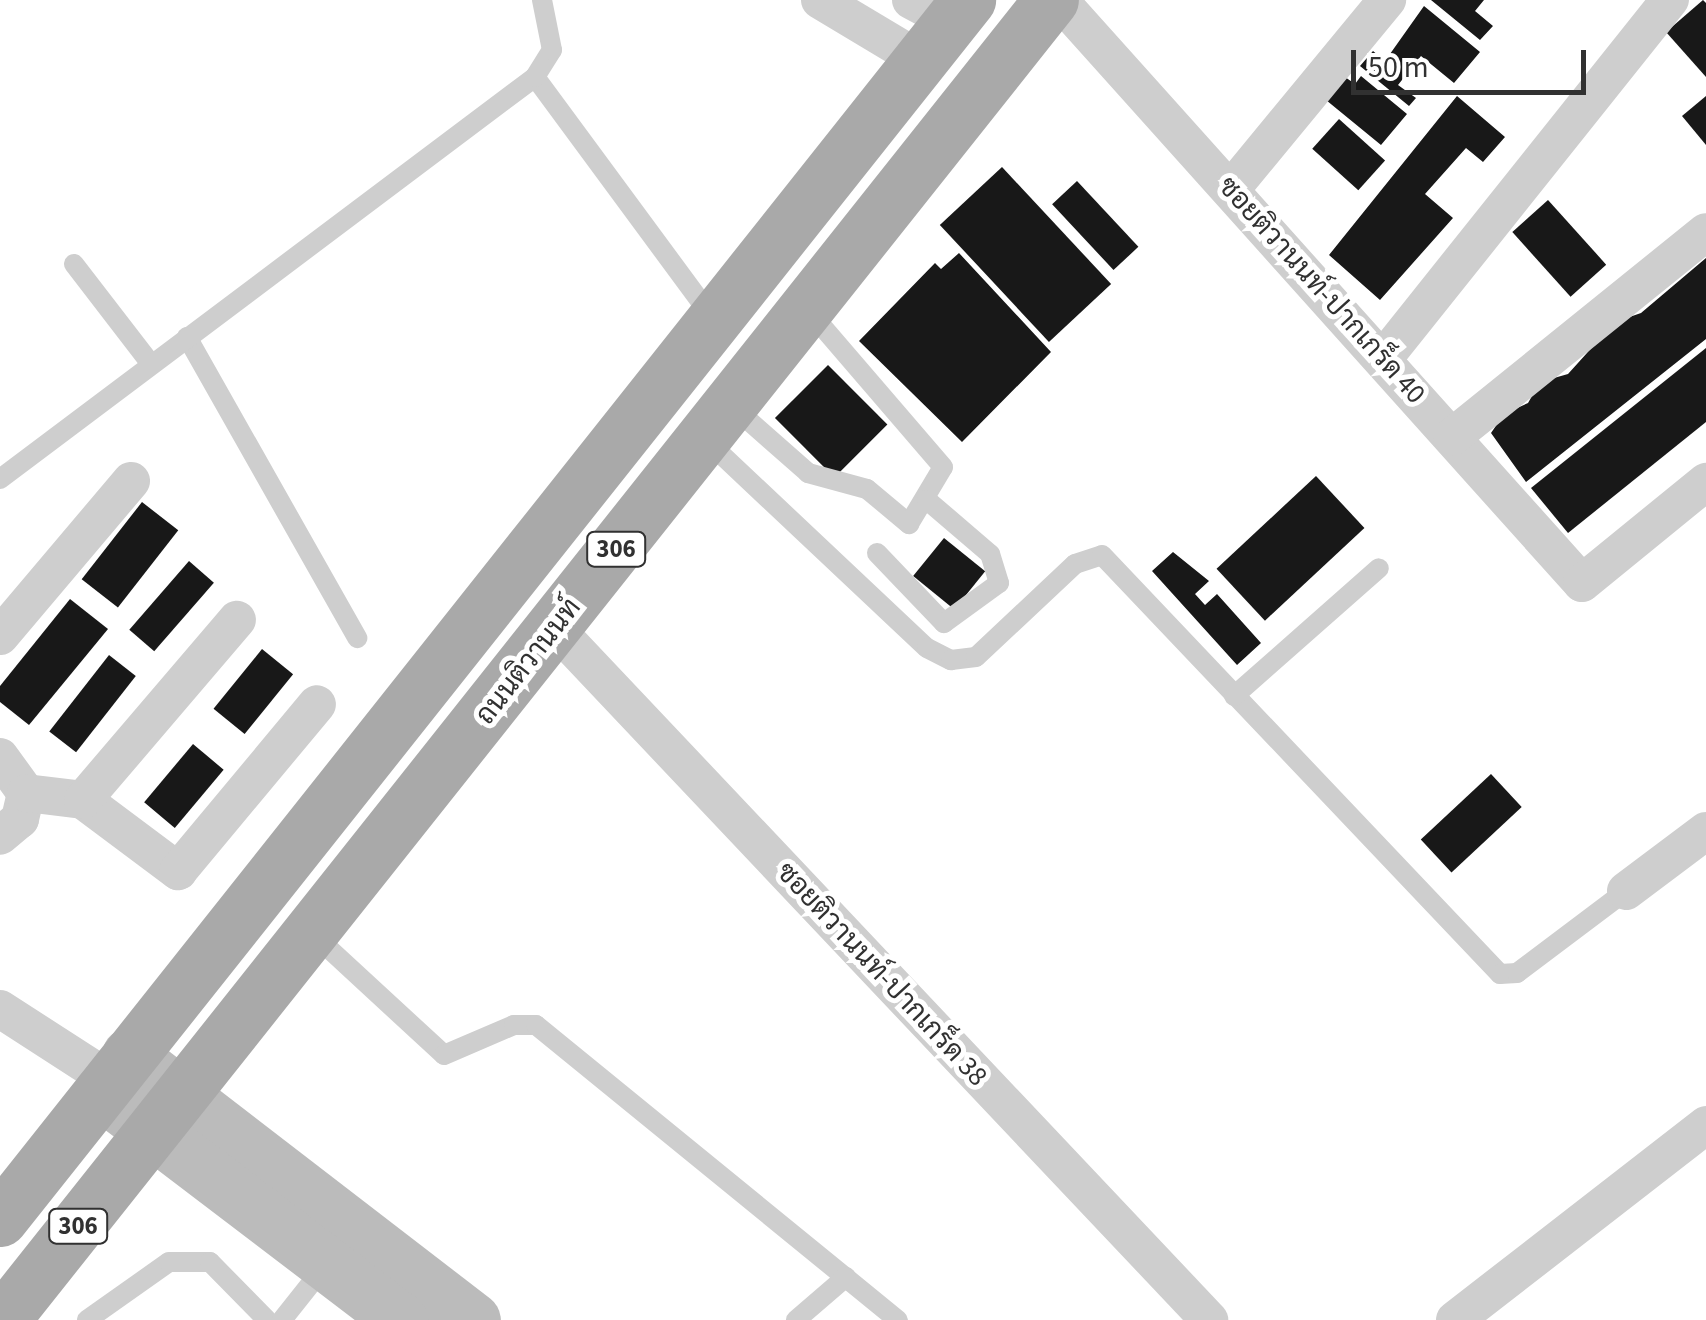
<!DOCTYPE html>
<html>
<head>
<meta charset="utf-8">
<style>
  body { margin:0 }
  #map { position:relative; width:1706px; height:1320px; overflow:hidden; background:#fff; font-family:"Source Sans 3",Sarabun,sans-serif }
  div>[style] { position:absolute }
  .building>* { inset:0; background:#181818; transform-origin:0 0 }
  .lane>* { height:20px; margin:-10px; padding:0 10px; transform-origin:10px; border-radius:10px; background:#cecece }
  .street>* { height:38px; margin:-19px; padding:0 19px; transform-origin:19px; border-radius:19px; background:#cecece }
  .secondary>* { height:55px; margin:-27.5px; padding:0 27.5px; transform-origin:27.5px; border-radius:27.5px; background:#bbb }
  .primary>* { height:55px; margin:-27.5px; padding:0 27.5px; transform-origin:27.5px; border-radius:27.5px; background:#a9a9a9 }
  span { translate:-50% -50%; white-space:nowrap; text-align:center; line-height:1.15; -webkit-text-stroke:10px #fff; paint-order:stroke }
  .shield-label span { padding:2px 8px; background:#fff; border:2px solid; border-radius:8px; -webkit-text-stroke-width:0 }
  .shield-label { font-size:25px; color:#313131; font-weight:700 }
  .street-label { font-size:28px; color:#313131 }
  .scale { position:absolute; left:1351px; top:50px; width:235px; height:45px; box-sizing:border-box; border:5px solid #313131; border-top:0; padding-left:12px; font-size:30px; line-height:35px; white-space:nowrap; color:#313131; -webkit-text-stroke:8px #fff; paint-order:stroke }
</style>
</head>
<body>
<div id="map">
  <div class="building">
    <div style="clip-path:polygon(1431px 0,1484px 0,1475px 11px,1493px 26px,1480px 40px)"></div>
    <div style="clip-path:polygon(1703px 0,1706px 3px,1706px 77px,1666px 32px)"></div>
    <div style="clip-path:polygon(1424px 6px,1480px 52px,1454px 83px,1421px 56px,1398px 85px,1416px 98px,1409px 106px,1360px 66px,1373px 51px,1385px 61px)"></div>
    <div style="clip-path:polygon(1361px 76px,1407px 114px,1381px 145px,1326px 100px,1345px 77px,1355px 84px)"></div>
    <div style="clip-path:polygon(1457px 96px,1505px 137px,1483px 162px,1466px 148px,1425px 194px,1453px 218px,1380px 300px,1329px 255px)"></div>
    <div style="clip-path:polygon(1706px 96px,1706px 145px,1682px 116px)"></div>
    <div style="left:1339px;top:119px;width:62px;height:40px;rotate:42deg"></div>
    <div style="left:1002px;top:167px;width:160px;height:85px;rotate:47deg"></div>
    <div style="left:1077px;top:181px;width:90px;height:34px;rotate:47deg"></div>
    <div style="left:1548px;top:200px;width:87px;height:48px;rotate:48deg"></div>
    <div style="clip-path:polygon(959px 253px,1051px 352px,962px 442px,859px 341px,935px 263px,941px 269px)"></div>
    <div style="clip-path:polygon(1706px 258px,1706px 339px,1526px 482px,1491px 433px,1504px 414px,1528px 403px,1540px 382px,1568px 374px,1615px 322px,1641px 313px)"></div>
    <div style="clip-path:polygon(1706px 348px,1706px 422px,1568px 533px,1531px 488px)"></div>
    <div style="left:828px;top:365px;width:84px;height:75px;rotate:45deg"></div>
    <div style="left:1316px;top:476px;width:71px;height:136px;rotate:47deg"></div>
    <div style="left:142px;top:502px;width:46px;height:98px;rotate:38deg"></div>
    <div style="left:944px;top:538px;width:53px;height:49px;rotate:39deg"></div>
    <div style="clip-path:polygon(1173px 552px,1209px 581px,1195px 594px,1205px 605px,1217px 594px,1261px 643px,1237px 665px,1152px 571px)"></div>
    <div style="left:189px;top:561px;width:33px;height:91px;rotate:41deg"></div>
    <div style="clip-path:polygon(70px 599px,108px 629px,29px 725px,0 702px,0 686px)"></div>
    <div style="left:262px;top:649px;width:40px;height:77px;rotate:39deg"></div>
    <div style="left:109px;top:655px;width:34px;height:97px;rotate:38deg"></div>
    <div style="left:193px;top:744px;width:40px;height:76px;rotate:40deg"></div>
    <div style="left:1491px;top:774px;width:45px;height:96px;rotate:47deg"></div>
  </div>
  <div class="lane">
    <div style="left:535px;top:77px;width:298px;rotate:53.6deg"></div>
    <div style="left:74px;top:264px;width:126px;rotate:52.4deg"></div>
    <div style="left:187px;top:337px;width:346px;rotate:60.5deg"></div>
    <div style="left:731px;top:405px;width:103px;rotate:41.4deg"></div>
    <div style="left:808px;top:473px;width:61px;rotate:15.2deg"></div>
    <div style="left:867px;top:489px;width:55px;rotate:39.8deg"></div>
    <div style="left:909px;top:524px;width:66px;rotate:-59.2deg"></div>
    <div style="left:943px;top:467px;width:207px;rotate:-130.7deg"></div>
    <div style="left:706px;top:440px;width:303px;rotate:43.3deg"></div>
    <div style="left:927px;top:648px;width:27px;rotate:27deg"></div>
    <div style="left:951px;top:660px;width:25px;rotate:-7deg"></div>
    <div style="left:976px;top:657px;width:136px;rotate:-43.2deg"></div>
    <div style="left:1075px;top:564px;width:28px;rotate:-18deg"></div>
    <div style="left:1102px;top:555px;width:578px;rotate:46.47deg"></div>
    <div style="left:1500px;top:974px;width:17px;rotate:-3deg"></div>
    <div style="left:1517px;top:973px;width:136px;rotate:-37deg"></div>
    <div style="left:0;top:479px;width:669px;rotate:-36.92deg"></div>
    <div style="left:535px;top:77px;width:32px;rotate:-58deg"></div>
    <div style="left:552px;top:50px;width:51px;rotate:-101.3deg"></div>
    <div style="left:877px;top:553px;width:97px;rotate:46.3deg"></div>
    <div style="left:944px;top:623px;width:68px;rotate:-36deg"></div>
    <div style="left:999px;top:583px;width:30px;rotate:-107deg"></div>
    <div style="left:990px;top:554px;width:83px;rotate:-139.4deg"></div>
    <div style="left:1234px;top:696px;width:193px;rotate:-41.4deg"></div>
    <div style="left:313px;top:934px;width:178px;rotate:42.7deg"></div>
    <div style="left:444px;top:1055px;width:76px;rotate:-23.2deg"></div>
    <div style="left:514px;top:1025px;width:22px"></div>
    <div style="left:536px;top:1025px;width:467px;rotate:39.2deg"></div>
    <div style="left:87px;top:1320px;width:100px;rotate:-35.3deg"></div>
    <div style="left:169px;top:1262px;width:41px"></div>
    <div style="left:210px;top:1262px;width:81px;rotate:45.5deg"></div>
    <div style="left:282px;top:1320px;width:68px;rotate:-51.6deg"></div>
    <div style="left:796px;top:1320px;width:66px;rotate:-40.7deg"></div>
  </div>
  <div class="street">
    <div style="left:820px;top:0;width:119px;rotate:30.9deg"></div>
    <div style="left:911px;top:0;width:47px;rotate:28.2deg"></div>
    <div style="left:1059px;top:0;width:783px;rotate:48.11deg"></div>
    <div style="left:1582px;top:583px;width:160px;rotate:-39.2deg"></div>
    <div style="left:1232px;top:188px;width:244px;rotate:-50.5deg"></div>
    <div style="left:1383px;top:359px;width:460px;rotate:-51.4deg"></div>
    <div style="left:1452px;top:437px;width:326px;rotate:-38.9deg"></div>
    <div style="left:554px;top:627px;width:954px;rotate:46.61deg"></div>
    <div style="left:0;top:636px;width:203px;rotate:-49.8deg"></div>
    <div style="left:0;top:757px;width:44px;rotate:54.2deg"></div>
    <div style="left:26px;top:793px;width:27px;rotate:103deg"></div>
    <div style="left:20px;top:819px;width:26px;rotate:140deg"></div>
    <div style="left:26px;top:793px;width:57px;rotate:7deg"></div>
    <div style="left:83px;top:800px;width:119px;rotate:36.8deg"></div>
    <div style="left:178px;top:871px;width:217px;rotate:-50.2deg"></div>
    <div style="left:83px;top:800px;width:237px;rotate:-49.5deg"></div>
    <div style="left:1626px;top:891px;width:100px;rotate:-36.9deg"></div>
    <div style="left:0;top:1009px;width:131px;rotate:32.8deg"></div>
    <div style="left:1455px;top:1320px;width:318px;rotate:-37.8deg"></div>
  </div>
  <div class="secondary">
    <div style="left:129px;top:1055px;width:434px;rotate:37.6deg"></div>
    <div style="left:101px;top:1092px;width:376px;rotate:37.3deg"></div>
  </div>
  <div class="primary">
    <div style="left:0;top:1219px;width:1557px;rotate:-51.55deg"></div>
    <div style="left:2px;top:1320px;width:1686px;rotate:-51.53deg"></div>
  </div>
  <div class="shield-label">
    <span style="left:616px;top:549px">306</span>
    <span style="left:78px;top:1226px">306</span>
  </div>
  <div class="street-label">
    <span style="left:1322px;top:290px;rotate:48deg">ซอยติวานนท์-ปากเกร็ด 40</span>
    <span style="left:528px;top:661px;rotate:-52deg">ถนนติวานนท์</span>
    <span style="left:882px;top:974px;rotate:47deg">ซอยติวานนท์-ปากเกร็ด 38</span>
  </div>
  <div class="scale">50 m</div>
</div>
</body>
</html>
